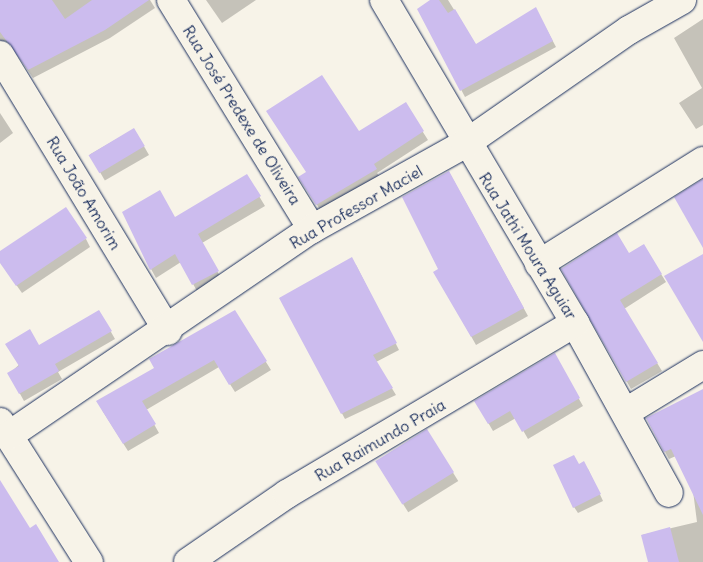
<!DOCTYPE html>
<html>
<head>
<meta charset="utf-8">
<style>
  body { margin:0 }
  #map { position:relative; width:703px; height:562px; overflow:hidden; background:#f7f3e8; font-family:Delius,sans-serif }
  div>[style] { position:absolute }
  .shadow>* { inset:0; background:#0003; transform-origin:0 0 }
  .building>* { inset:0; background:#ccbcee; transform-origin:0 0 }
  .roads { filter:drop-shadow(0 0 1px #1b2f5e) drop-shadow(0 0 1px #1b2f5e) }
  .street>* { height:28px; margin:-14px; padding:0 14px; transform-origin:14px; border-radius:14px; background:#f7f3e8 }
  span { translate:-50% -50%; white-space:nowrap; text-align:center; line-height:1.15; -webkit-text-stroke:5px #f7f3e8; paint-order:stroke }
  .street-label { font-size:16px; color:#1b2f5e }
</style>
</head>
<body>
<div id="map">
  <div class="shadow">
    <div style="clip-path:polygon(0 0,150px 0,155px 8px,110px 38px,33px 78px,14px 50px,0 50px)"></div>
    <div style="clip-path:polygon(206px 0,256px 0,222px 23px)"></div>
    <div style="clip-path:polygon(432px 0,448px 0,476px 45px,539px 15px,556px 47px,465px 97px,419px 9px)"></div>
    <div style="clip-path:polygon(703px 19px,703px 125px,696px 129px,679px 103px,702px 88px,674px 38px)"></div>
    <div style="clip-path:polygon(405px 104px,428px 140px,377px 173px,381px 178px,322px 213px,300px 177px)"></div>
    <div style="clip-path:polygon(0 113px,13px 133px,0 143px)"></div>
    <div style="left:134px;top:129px;width:30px;height:51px;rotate:60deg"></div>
    <div style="clip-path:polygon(449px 172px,528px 316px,476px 345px,435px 272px,440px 269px)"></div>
    <div style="clip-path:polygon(247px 176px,265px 206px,202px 243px,222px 280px,198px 293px,181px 262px,156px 278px,151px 269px,175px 218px)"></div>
    <div style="clip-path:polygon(86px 239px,90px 247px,22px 293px,0 262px,0 253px)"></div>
    <div style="clip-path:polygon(643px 245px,666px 282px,624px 309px,662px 371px,631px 389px,563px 269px,628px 255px)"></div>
    <div style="clip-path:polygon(356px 265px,399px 350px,376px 362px,396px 395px,345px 419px,280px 298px)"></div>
    <div style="clip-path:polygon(99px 311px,115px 339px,58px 372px,62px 379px,24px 401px,9px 374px,39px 346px)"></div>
    <div style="clip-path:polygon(234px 311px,271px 370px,235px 392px,219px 367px,146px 410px,159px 433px,128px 451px,102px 410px)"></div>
    <div style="clip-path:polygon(554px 355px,583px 406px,528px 439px,516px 418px,493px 431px,476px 402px)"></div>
    <div style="clip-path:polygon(703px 390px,703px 562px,649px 562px,642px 535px,697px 522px,693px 491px,676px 456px,669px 459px,647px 419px)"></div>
    <div style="left:427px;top:431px;width:59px;height:59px;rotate:58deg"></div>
    <div style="clip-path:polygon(579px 465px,588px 469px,603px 501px,578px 513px,574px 507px)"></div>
  </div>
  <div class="building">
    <div style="clip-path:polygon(0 0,52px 0,65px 19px,92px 0,149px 0,105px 30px,28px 70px,0 32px)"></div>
    <div style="clip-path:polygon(430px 0,439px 0,448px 13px,455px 9px,476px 44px,536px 7px,553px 41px,460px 91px,417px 9px)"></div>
    <div style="clip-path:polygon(322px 75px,359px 131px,406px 102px,424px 131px,374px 164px,377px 169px,316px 205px,298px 177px,306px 172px,266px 111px)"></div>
    <div style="left:134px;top:128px;width:21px;height:53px;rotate:59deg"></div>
    <div style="clip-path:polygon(449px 171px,524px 308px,471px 337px,433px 272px,438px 269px,402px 197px)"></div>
    <div style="clip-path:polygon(247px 174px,261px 196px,198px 234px,219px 271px,192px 285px,175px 254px,150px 270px,122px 212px,160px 190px,175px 217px)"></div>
    <div style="clip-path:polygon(703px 179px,703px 248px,674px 197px)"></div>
    <div style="clip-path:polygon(66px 207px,87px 238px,16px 286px,0 263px,0 251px)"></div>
    <div style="clip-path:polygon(617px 233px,629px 253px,644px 244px,662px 274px,620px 300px,658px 363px,626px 382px,561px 269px)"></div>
    <div style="clip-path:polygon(703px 254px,703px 342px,664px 276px)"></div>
    <div style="clip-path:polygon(352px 257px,397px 343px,373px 355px,393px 388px,341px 414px,279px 298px)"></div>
    <div style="clip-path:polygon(99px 310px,112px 331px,55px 364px,59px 371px,19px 394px,7px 373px,19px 366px,5px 344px,30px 329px,39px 345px)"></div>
    <div style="clip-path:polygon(235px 310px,267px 361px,229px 385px,214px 360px,142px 401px,156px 424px,123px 444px,96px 401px,154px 368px,149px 359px)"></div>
    <div style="clip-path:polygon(555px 353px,580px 398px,522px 432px,510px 411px,488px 424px,474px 401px)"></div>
    <div style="clip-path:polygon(703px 389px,703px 515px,671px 449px,664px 452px,646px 418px)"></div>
    <div style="left:427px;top:429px;width:51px;height:61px;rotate:58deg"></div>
    <div style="clip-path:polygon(574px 455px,579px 464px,584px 461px,601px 494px,573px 508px,553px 465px)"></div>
    <div style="clip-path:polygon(0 480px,30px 528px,36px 524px,59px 562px,0 562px)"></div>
    <div style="clip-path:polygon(670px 527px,679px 562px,648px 562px,641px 535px)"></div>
  </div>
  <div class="roads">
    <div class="street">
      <div style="left:171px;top:0;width:269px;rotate:58.4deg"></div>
      <div style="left:384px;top:0;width:375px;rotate:59.4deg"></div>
      <div style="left:575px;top:323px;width:194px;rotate:61.1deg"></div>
      <div style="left:0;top:55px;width:323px;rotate:58.7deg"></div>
      <div style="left:539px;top:264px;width:194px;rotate:-32.1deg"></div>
      <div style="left:626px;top:412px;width:90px;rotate:-31.4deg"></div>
      <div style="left:0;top:422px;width:166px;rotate:57.6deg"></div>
      <div style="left:8px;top:436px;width:368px;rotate:-34.3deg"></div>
      <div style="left:312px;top:229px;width:175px;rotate:-29.1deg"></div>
      <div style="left:465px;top:144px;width:200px;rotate:-34.8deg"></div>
      <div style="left:629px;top:30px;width:61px;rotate:-29.5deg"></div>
      <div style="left:188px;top:562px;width:120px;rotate:-34.5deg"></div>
      <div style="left:287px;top:494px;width:335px;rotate:-30.7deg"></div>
    </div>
  </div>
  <div class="street-label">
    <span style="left:242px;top:115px;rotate:58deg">Rua José Predexe de Oliveira</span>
    <span style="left:84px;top:193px;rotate:59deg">Rua João Amorim</span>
    <span style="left:356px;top:207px;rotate:-30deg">Rua Professor Maciel</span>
    <span style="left:528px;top:246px;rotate:58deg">Rua Jathi Moura Aguiar</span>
    <span style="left:380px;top:440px;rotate:-30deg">Rua Raimundo Praia</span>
  </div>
</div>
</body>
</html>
